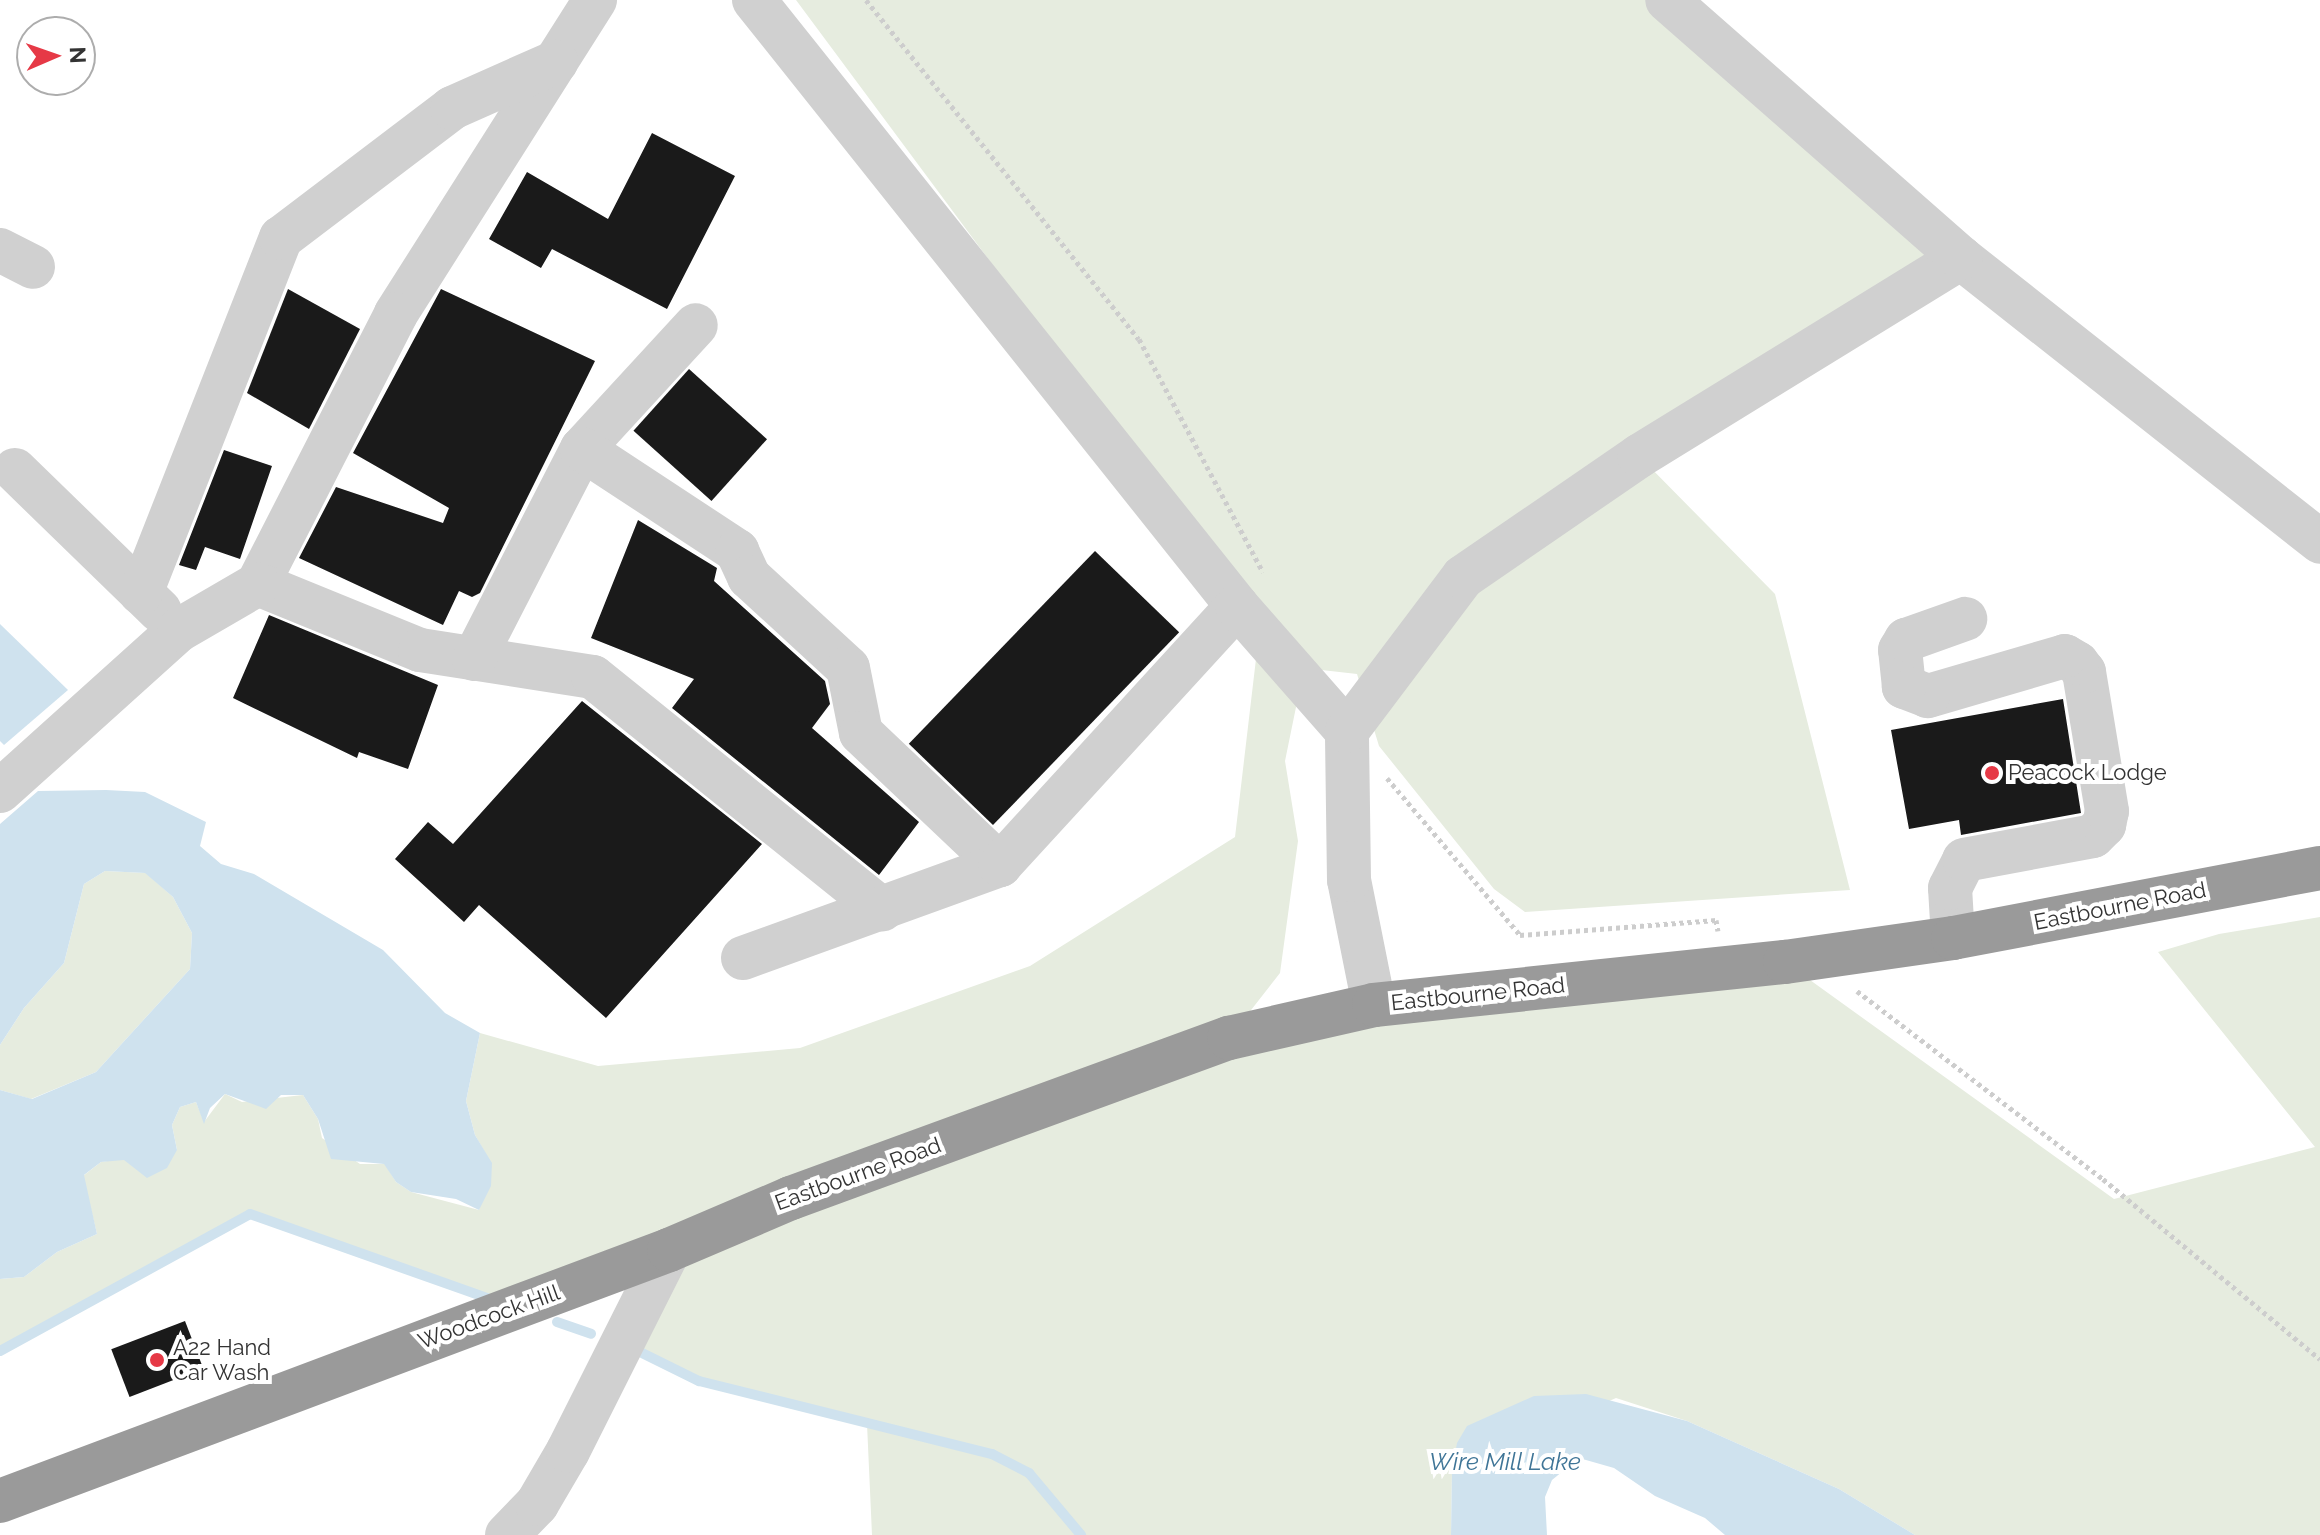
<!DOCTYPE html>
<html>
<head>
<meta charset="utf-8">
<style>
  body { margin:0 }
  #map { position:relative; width:2320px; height:1535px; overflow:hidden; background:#fff; font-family:Raleway,sans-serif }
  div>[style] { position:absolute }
  .green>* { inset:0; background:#e6ecdf }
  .water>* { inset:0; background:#cfe2ee }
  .stream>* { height:10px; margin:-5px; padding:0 5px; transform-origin:5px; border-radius:5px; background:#cfe2ee }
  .building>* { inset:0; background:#1a1a1a; transform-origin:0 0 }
  .path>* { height:5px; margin-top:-2.5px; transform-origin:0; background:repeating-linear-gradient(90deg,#cdcdcd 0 4px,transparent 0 8px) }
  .minor>* { height:44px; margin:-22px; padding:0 22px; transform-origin:22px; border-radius:22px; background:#d0d0d0 }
  .highway>* { height:44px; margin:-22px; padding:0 22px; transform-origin:22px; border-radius:22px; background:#9a9a9a }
  .dots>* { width:22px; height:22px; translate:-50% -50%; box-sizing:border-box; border:4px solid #fff; border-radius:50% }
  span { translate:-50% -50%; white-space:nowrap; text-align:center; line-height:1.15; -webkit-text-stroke:8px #fff; paint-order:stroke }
  .poi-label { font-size:22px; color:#333 }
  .left { translate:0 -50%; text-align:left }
  .street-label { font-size:22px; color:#333 }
  .water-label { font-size:24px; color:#3f7597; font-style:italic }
  .north { position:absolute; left:16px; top:16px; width:80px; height:80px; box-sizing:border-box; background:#fff; border:2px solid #adadad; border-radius:50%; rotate:88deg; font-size:22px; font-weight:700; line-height:32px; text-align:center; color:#333 }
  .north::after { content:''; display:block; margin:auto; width:28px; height:36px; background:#e63946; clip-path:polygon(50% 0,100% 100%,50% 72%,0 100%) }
</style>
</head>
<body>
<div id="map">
  <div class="green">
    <div style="clip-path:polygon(796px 0,1683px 0,1961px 258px,1639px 456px,1775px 594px,1850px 890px,1525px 912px,1494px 889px,1379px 746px,1357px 674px,1304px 668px,1285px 761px,1298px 841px,1280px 973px,1230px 1037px,1785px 962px,2114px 1199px,2315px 1147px,2158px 952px,2219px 934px,2320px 917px,2320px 1535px,1915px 1535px,1839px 1489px,1687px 1421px,1616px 1398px,1452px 1470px,1451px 1535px,872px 1535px,867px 1424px,699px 1381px,640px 1352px,668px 1251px,497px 1301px,250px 1214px,0 1351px,0 1279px,24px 1277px,57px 1252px,97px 1234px,83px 1176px,101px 1162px,177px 1150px,172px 1125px,180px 1107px,196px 1102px,204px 1122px,225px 1094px,242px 1102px,303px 1095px,318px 1119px,322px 1138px,360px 1164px,385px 1164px,396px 1182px,411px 1192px,479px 1210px,491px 1163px,475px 1135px,466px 1101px,480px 1033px,598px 1066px,800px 1048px,1030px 966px,1235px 837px,1260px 625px)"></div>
    <div style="clip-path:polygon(105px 871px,146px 873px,173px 897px,192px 933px,190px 969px,96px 1072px,31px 1099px,0 1090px,0 1045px,24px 1008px,64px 963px,84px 884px)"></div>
  </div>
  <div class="water">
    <div style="clip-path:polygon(0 624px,68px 690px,4px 745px,0 741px)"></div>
    <div style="clip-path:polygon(106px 790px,145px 792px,206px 822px,200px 846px,221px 864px,254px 874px,383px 950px,445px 1013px,480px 1033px,466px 1101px,475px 1135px,492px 1163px,491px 1186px,479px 1210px,456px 1199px,411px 1192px,396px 1182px,384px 1164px,331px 1159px,318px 1119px,303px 1095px,281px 1095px,266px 1109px,225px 1094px,210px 1108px,204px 1124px,196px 1102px,180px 1107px,172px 1125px,177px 1150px,167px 1168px,147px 1178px,124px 1160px,101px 1162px,84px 1175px,97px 1234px,57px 1252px,24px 1277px,0 1279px,0 1090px,32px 1099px,96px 1072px,190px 969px,192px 933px,173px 897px,145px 873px,105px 871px,84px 884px,64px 963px,24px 1008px,0 1045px,0 824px,38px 791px)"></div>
    <div style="clip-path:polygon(1586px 1394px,1687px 1421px,1839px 1489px,1915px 1535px,1725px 1535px,1705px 1518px,1655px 1496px,1614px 1468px,1579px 1458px,1552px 1480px,1545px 1497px,1547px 1535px,1451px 1535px,1452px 1470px,1457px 1443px,1467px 1426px,1534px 1396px)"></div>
  </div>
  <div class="stream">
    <div style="left:557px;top:1322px;width:36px;rotate:19deg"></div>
    <div style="left:0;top:1351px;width:285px;rotate:-28.7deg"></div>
    <div style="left:250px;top:1214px;width:261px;rotate:19.5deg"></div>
    <div style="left:640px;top:1352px;width:66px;rotate:26.2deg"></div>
    <div style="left:699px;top:1381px;width:302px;rotate:14deg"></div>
    <div style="left:992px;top:1454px;width:42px;rotate:27.2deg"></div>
    <div style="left:1029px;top:1473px;width:81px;rotate:50deg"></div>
  </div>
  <div class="building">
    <div style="clip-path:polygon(652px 133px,735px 176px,667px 309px,552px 249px,541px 268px,489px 239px,527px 172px,608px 219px)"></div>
    <div style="clip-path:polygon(288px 289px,360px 329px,309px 429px,247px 393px)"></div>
    <div style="clip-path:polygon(441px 289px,595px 361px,480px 593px,472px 597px,459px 591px,443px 625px,299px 558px,336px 487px,443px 523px,449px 508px,353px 453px)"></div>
    <div style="left:689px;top:369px;width:105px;height:83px;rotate:42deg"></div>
    <div style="clip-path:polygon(224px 450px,272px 466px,240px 559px,205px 547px,196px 570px,179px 565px)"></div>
    <div style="clip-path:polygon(638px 520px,717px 568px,714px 581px,825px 681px,830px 704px,812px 728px,919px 822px,879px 875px,672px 708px,694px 679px,591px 638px)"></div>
    <div style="left:1095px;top:551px;width:117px;height:268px;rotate:44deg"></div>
    <div style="clip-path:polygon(269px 615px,438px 685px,408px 769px,359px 752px,357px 758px,233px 698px)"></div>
    <div style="clip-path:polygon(2063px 699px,2081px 813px,1961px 835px,1959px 820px,1909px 829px,1891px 730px)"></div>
    <div style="clip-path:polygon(582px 701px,762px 844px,606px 1018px,479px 905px,464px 922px,395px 859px,428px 822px,453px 844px)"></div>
    <div style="left:185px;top:1321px;width:51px;height:79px;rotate:69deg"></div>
  </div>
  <div class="path">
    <div style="left:866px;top:0;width:435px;rotate:51.2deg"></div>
    <div style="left:1139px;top:339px;width:264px;rotate:62deg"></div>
    <div style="left:1387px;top:778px;width:206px;rotate:49.7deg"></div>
    <div style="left:1520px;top:935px;width:197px;rotate:-4.4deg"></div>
    <div style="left:1716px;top:920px;width:11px;rotate:80deg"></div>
    <div style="left:1857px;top:991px;width:310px;rotate:37.4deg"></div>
    <div style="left:2103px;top:1179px;width:282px;rotate:39.7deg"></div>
  </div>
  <div class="minor">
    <div style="left:595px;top:0;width:372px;rotate:122.4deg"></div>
    <div style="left:396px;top:314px;width:303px;rotate:117.1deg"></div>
    <div style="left:258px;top:584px;width:175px;rotate:22.2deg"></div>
    <div style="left:420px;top:650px;width:175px;rotate:8.9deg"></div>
    <div style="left:593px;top:677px;width:371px;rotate:38.8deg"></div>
    <div style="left:754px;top:0;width:775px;rotate:51.44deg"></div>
    <div style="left:0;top:250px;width:37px;rotate:27deg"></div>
    <div style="left:1961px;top:258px;width:458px;rotate:38.3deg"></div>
    <div style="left:582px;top:449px;width:168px;rotate:-47.4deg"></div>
    <div style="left:15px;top:470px;width:202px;rotate:44.2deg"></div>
    <div style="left:141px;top:593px;width:382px;rotate:-68.5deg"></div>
    <div style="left:281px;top:238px;width:215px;rotate:-37.2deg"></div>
    <div style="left:452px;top:108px;width:114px;rotate:-23.9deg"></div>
    <div style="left:474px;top:659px;width:236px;rotate:-62.8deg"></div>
    <div style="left:582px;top:449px;width:186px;rotate:33.3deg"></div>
    <div style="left:737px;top:551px;width:29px;rotate:65deg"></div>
    <div style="left:749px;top:577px;width:134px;rotate:42.6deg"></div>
    <div style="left:848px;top:668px;width:66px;rotate:78.7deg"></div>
    <div style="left:861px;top:733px;width:192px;rotate:43.5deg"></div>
    <div style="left:0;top:791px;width:241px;rotate:-42deg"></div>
    <div style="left:179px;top:630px;width:91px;rotate:-30.2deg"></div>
    <div style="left:1953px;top:938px;width:50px;rotate:-93.4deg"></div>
    <div style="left:1950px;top:888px;width:31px;rotate:-63deg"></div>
    <div style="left:1964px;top:860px;width:131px;rotate:-10.5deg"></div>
    <div style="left:2093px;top:836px;width:16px;rotate:-45deg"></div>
    <div style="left:2104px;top:825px;width:14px;rotate:-78deg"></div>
    <div style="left:2107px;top:811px;width:141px;rotate:-99.4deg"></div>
    <div style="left:2084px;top:672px;width:11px;rotate:-128deg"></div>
    <div style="left:2077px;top:663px;width:14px;rotate:-150deg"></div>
    <div style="left:2065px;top:656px;width:143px;rotate:163.7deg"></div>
    <div style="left:1928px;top:696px;width:26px;rotate:-159deg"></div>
    <div style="left:1904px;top:687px;width:37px;rotate:-96deg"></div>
    <div style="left:1900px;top:650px;width:12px;rotate:-59deg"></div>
    <div style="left:1906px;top:640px;width:63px;rotate:-19.6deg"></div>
    <div style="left:743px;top:958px;width:273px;rotate:-19.9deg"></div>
    <div style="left:1000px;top:865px;width:351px;rotate:-47.5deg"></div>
    <div style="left:1237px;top:606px;width:167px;rotate:48.7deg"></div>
    <div style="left:1374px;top:1005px;width:127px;rotate:-101.3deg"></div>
    <div style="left:1349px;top:880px;width:149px;rotate:-90.8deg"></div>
    <div style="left:1347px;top:731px;width:193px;rotate:-53deg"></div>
    <div style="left:1463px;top:577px;width:214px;rotate:-34.5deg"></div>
    <div style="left:1639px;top:456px;width:378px;rotate:-31.6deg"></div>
    <div style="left:1961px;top:258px;width:391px;rotate:-138.7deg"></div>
    <div style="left:507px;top:1535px;width:43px;rotate:-45.9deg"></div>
    <div style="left:537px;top:1504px;width:61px;rotate:-59.7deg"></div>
    <div style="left:568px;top:1451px;width:225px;rotate:-63.3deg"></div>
  </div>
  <div class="highway">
    <div style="left:0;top:1501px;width:715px;rotate:-20.57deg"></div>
    <div style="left:669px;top:1250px;width:133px;rotate:-23.1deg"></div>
    <div style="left:791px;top:1198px;width:466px;rotate:-20.1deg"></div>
    <div style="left:1229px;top:1038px;width:149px;rotate:-12.8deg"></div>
    <div style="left:1374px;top:1005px;width:413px;rotate:-6deg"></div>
    <div style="left:1785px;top:962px;width:170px;rotate:-8.1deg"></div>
    <div style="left:1953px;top:938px;width:374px;rotate:-10.8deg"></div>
  </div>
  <div class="dots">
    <div style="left:1992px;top:773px;background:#e63946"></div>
    <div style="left:157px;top:1360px;background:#e63946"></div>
  </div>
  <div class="poi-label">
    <span class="left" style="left:2008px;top:773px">Peacock Lodge</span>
    <span class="left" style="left:173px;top:1360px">A22 Hand<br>Car Wash</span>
  </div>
  <div class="street-label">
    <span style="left:2120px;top:906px;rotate:-11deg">Eastbourne Road</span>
    <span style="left:1478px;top:994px;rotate:-6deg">Eastbourne Road</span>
    <span style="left:858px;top:1174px;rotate:-20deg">Eastbourne Road</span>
    <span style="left:489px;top:1317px;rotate:-20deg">Woodcock Hill</span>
  </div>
  <div class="water-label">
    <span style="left:1505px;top:1462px">Wire Mill Lake</span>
  </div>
  <div class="north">N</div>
</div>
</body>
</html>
